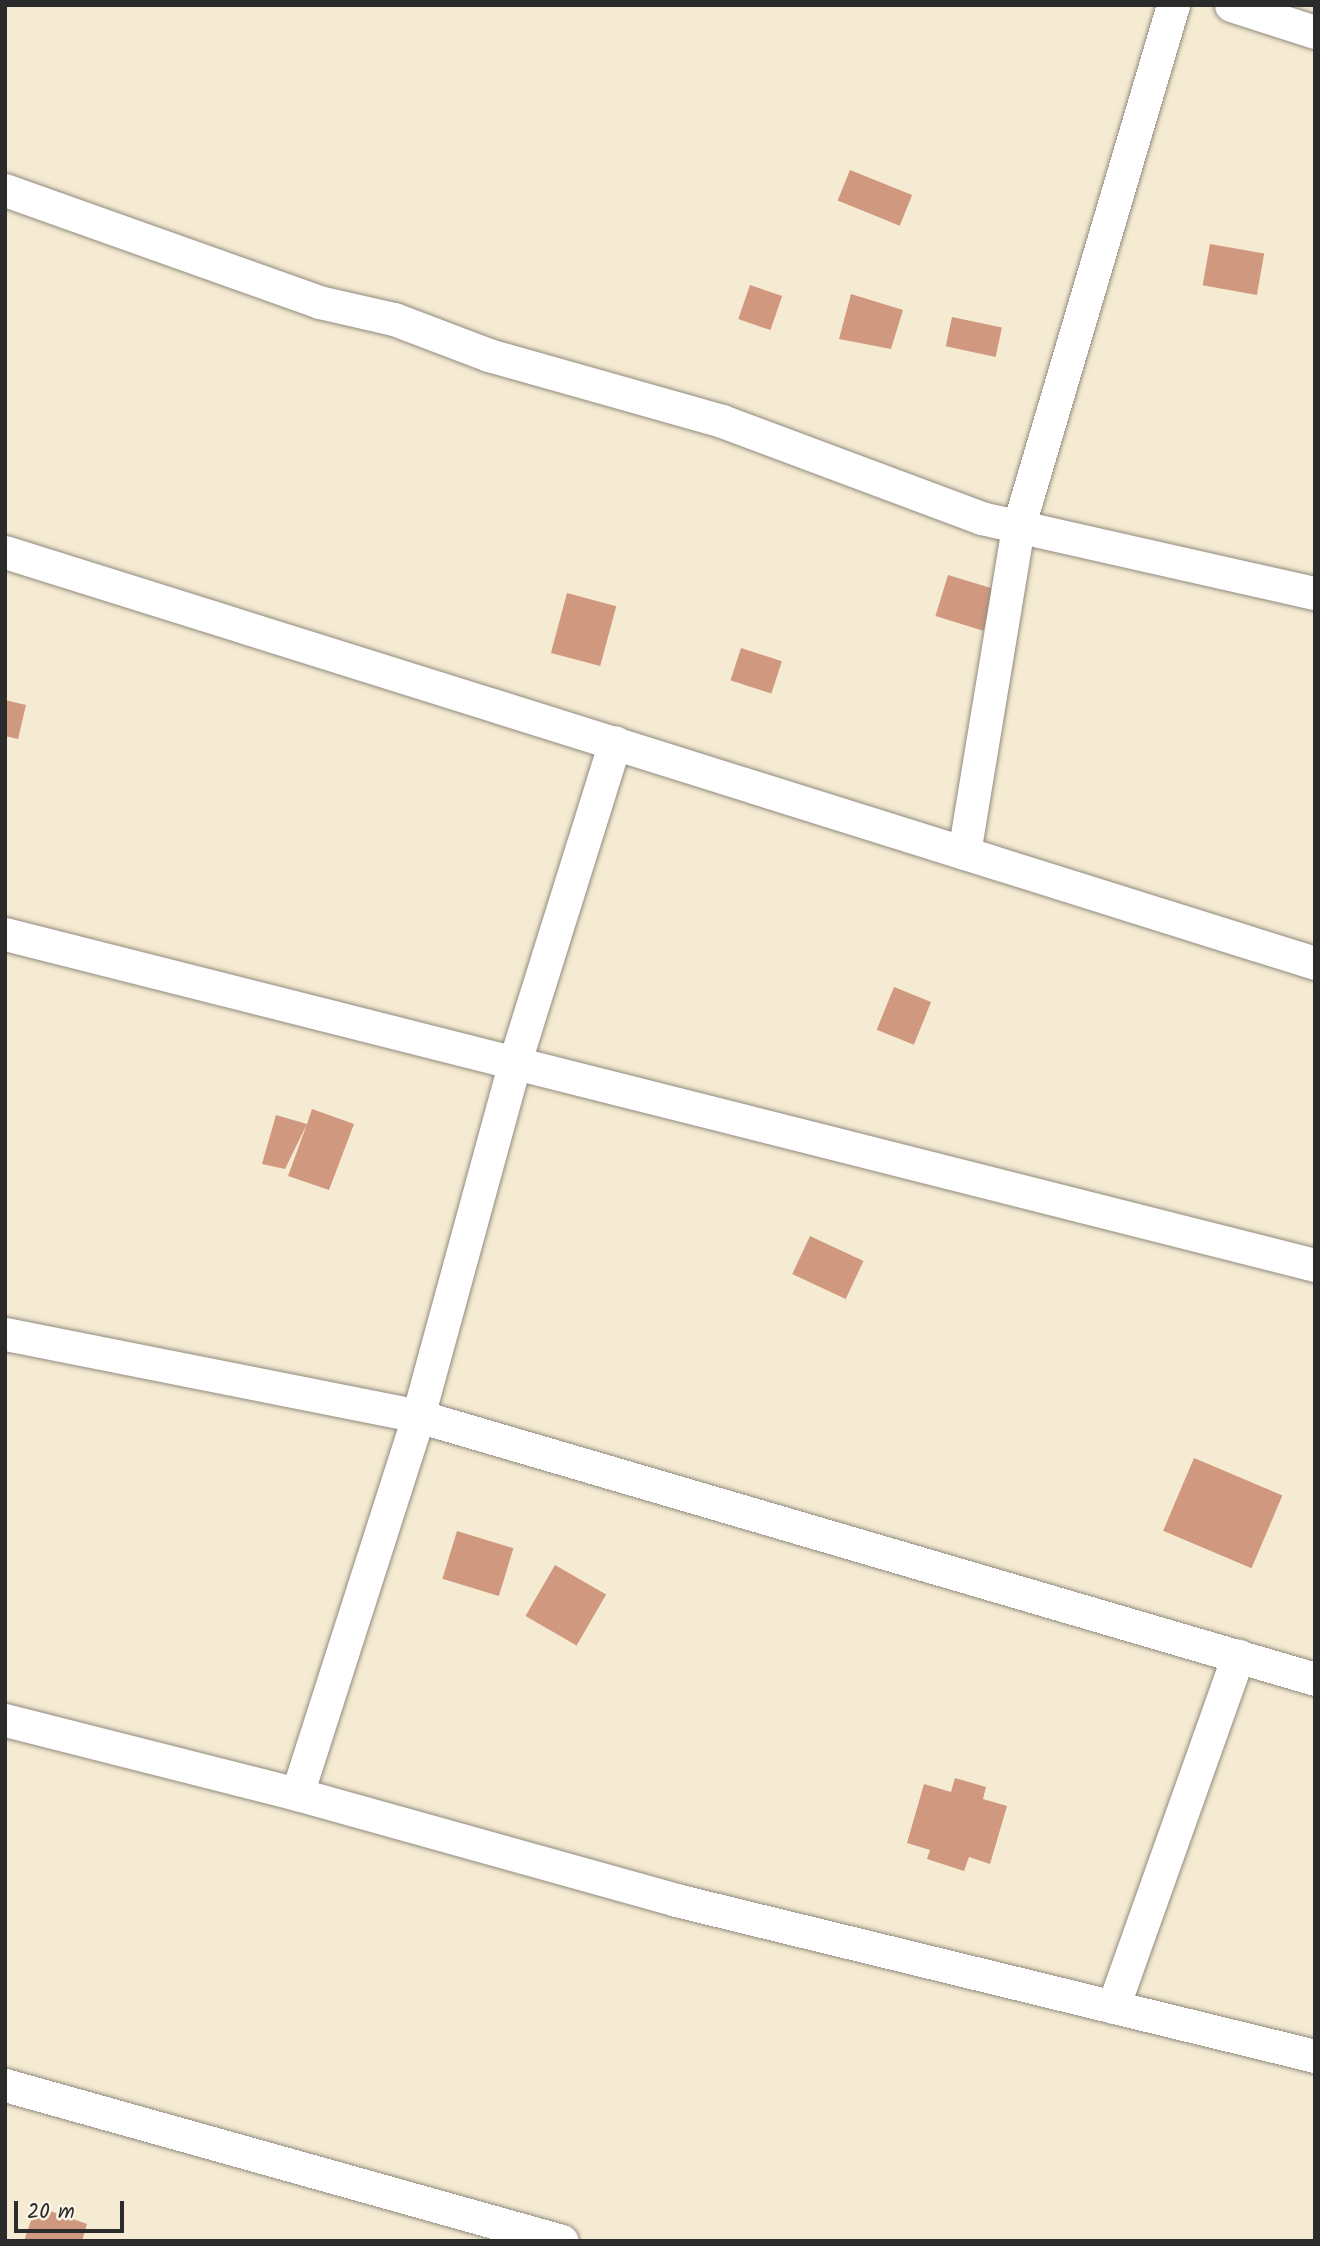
<!DOCTYPE html>
<html>
<head>
<meta charset="utf-8">
<style>
  body { margin:0 }
  #map { position:relative; width:1320px; height:2246px; overflow:hidden; background:#f5ead2; font-family:Kalam,sans-serif }
  div>[style] { position:absolute }
  .building>* { inset:0; background:#d0997f; transform-origin:0 0 }
  .roads { filter:drop-shadow(0 0 2px #908a7e) drop-shadow(0 0 2px #908a7e) }
  .street>* { height:33px; margin:-16.5px; padding:0 16.5px; transform-origin:16.5px; border-radius:16.5px; background:#fff }
  span { translate:-50% -50%; white-space:nowrap; text-align:center; line-height:1.15; -webkit-text-stroke:7px #fcf5e5; paint-order:stroke }
  .frame { position:absolute; inset:0; border:7px solid #2b2b2b; pointer-events:none }
  .scale { position:absolute; left:14px; top:2201px; width:110px; height:32px; box-sizing:border-box; border:4px solid #2b2b2b; border-top:0; padding-left:9px; font-size:21px; line-height:24px; white-space:nowrap; color:#2b2b2b; -webkit-text-stroke:5px #fcf5e5; paint-order:stroke }
</style>
</head>
<body>
<div id="map">
  <div class="building">
    <div style="left:850px;top:170px;width:67px;height:33px;rotate:22deg"></div>
    <div style="left:1210px;top:244px;width:55px;height:42px;rotate:10deg"></div>
    <div style="left:750px;top:285px;width:34px;height:36px;rotate:19deg"></div>
    <div style="clip-path:polygon(851px 294px,903px 310px,891px 349px,839px 339px)"></div>
    <div style="left:952px;top:317px;width:51px;height:30px;rotate:12deg"></div>
    <div style="left:948px;top:575px;width:50px;height:43px;rotate:17deg"></div>
    <div style="left:567px;top:593px;width:51px;height:62px;rotate:15deg"></div>
    <div style="left:741px;top:648px;width:43px;height:34px;rotate:18deg"></div>
    <div style="clip-path:polygon(5px 700px,26px 705px,18px 739px,5px 736px)"></div>
    <div style="left:894px;top:987px;width:40px;height:46px;rotate:22deg"></div>
    <div style="clip-path:polygon(312px 1109px,354px 1124px,329px 1190px,288px 1176px,307px 1124px,285px 1169px,262px 1164px,276px 1115px,307px 1124px)"></div>
    <div style="left:810px;top:1236px;width:59px;height:42px;rotate:25deg"></div>
    <div style="left:1194px;top:1458px;width:96px;height:79px;rotate:23deg"></div>
    <div style="left:457px;top:1531px;width:59px;height:50px;rotate:17deg"></div>
    <div style="left:555px;top:1565px;width:59px;height:59px;rotate:30deg"></div>
    <div style="clip-path:polygon(955px 1778px,986px 1787px,983px 1799px,1007px 1806px,990px 1864px,969px 1857px,964px 1871px,927px 1859px,930px 1850px,907px 1843px,924px 1784px,951px 1792px)"></div>
    <div style="clip-path:polygon(36px 2206px,87px 2224px,82px 2241px,24px 2241px)"></div>
  </div>
  <div class="roads">
    <div class="street">
      <div style="left:1231px;top:5px;width:88px;rotate:17.8deg"></div>
      <div style="left:5px;top:190px;width:333px;rotate:19.6deg"></div>
      <div style="left:319px;top:302px;width:77px;rotate:12.8deg"></div>
      <div style="left:394px;top:319px;width:102px;rotate:20.8deg"></div>
      <div style="left:489px;top:355px;width:242px;rotate:15.8deg"></div>
      <div style="left:722px;top:421px;width:277px;rotate:20.5deg"></div>
      <div style="left:981px;top:518px;width:342px;rotate:12.7deg"></div>
      <div style="left:5px;top:552px;width:1373px;rotate:17.42deg"></div>
      <div style="left:964px;top:853px;width:329px;rotate:-80.6deg"></div>
      <div style="left:1018px;top:528px;width:545px;rotate:-73.49deg"></div>
      <div style="left:5px;top:934px;width:1351px;rotate:14.18deg"></div>
      <div style="left:5px;top:1334px;width:421px;rotate:11.2deg"></div>
      <div style="left:418px;top:1416px;width:935px;rotate:16.34deg"></div>
      <div style="left:5px;top:1720px;width:301px;rotate:14.2deg"></div>
      <div style="left:297px;top:1794px;width:394px;rotate:15.6deg"></div>
      <div style="left:676px;top:1900px;width:658px;rotate:13.72deg"></div>
      <div style="left:297px;top:1794px;width:397px;rotate:-72.2deg"></div>
      <div style="left:418px;top:1416px;width:368px;rotate:-74.7deg"></div>
      <div style="left:515px;top:1061px;width:334px;rotate:-72.6deg"></div>
      <div style="left:1113px;top:2007px;width:373px;rotate:-70.4deg"></div>
      <div style="left:5px;top:2085px;width:578px;rotate:15.65deg"></div>
    </div>
  </div>
  <div class="frame"></div>
  <div class="scale">20 m</div>
</div>
</body>
</html>
